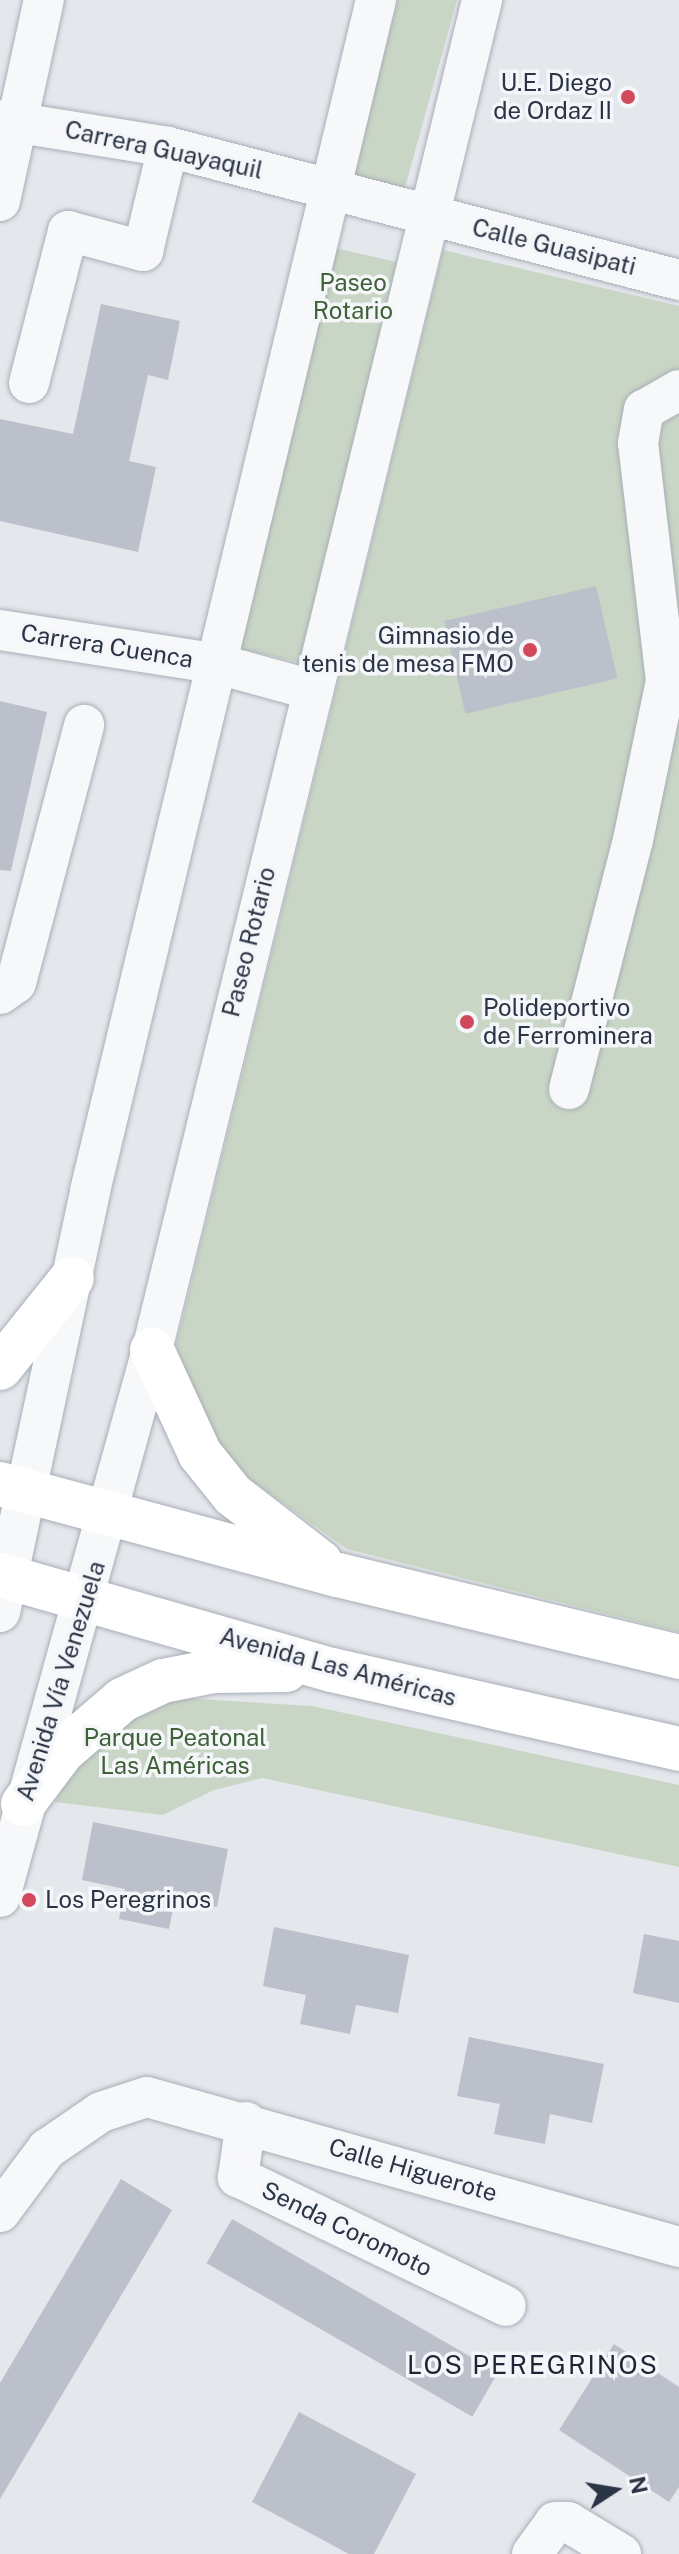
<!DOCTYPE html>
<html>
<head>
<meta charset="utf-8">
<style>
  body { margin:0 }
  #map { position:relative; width:679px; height:2554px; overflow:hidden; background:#e4e7ec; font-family:"Public Sans",sans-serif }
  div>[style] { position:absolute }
  .green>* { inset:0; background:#c9d6c5; transform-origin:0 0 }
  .building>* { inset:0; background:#bbc0ca; transform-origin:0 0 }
  .roads { filter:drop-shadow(0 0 2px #a9aeb7) drop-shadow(0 0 2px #a9aeb7) }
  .minor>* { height:40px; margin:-20px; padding:0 20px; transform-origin:20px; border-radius:20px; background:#f7f8fa }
  .major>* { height:44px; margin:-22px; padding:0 22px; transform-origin:22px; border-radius:22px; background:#fff }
  .dots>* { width:22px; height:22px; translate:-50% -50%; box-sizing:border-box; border:4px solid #f4f6f9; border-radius:50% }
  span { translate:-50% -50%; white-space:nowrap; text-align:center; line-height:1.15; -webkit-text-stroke:7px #f4f6f9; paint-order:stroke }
  .poi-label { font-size:24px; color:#2b3445 }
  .right { translate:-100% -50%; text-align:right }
  .left { translate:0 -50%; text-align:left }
  .street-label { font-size:24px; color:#2b3445 }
  .park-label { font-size:24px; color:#3f6138 }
  .neighbourhood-label { font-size:26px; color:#1d2536; letter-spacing:2px }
  .north { position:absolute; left:575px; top:2450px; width:80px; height:80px; -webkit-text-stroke:6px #f4f6f9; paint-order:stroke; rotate:78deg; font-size:22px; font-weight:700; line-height:32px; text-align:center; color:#2b3445 }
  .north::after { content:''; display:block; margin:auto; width:28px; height:36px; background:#2b3445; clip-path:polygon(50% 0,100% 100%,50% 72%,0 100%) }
</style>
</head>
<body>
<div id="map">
  <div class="green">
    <div style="clip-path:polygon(398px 0,457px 0,404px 191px,351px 182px)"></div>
    <div style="left:331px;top:247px;width:68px;height:412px;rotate:13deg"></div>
    <div style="clip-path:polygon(443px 250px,679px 306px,679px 1632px,347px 1549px,245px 1476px,215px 1440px,176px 1346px)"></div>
    <div style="clip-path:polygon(165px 1697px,312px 1706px,679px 1785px,679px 1867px,262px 1778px,214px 1790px,163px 1815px,55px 1802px,84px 1749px)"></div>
  </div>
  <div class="building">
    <div style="clip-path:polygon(101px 304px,180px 321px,168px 380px,148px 375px,129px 461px,156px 467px,138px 552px,0 521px,0 419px,73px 434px)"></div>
    <div style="left:596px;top:586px;width:95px;height:156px;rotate:77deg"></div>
    <div style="clip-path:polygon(0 701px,47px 712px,11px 871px,0 870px)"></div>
    <div style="clip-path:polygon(93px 1822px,228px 1849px,217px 1907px,175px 1899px,169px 1929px,119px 1919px,125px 1889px,82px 1880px)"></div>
    <div style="clip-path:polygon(274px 1927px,409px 1955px,398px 2013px,356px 2005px,350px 2034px,300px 2024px,306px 1995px,263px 1986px)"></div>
    <div style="clip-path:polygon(644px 1934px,679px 1941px,679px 2003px,633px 1993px)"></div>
    <div style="clip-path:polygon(469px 2037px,604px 2064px,592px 2123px,550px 2114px,545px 2144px,494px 2134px,500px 2104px,457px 2096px)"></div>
    <div style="clip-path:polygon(121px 2179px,172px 2210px,0 2499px,0 2383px)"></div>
    <div style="left:232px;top:2219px;width:307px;height:51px;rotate:30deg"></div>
    <div style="clip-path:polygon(614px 2344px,679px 2387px,679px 2487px,669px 2502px,559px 2430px)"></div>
    <div style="clip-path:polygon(299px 2412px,416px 2474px,374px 2554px,349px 2554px,252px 2502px)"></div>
  </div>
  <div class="roads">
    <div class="minor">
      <div style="left:0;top:120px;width:170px;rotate:9.1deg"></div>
      <div style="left:168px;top:147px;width:528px;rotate:14.59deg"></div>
      <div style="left:0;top:201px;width:206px;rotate:-77.7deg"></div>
      <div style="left:29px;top:383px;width:157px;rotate:-75.6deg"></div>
      <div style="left:68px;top:231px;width:78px;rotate:14.9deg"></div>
      <div style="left:143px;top:251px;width:107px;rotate:-76.5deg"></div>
      <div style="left:0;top:630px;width:217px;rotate:8.8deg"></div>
      <div style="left:214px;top:663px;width:103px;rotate:15.3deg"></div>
      <div style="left:0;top:994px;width:19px;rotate:-35deg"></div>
      <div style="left:16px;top:983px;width:267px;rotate:-75.2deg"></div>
      <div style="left:569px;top:1089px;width:257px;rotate:-75.6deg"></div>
      <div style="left:633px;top:840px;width:162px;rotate:-78.3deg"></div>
      <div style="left:666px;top:681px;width:240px;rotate:-96.7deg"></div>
      <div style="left:638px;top:443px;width:34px;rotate:-80deg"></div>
      <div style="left:644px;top:410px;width:40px;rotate:-29.7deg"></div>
      <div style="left:0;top:1612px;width:431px;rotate:-77.9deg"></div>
      <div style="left:90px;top:1191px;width:1225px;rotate:-76.5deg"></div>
      <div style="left:0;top:1897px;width:568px;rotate:-74.47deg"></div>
      <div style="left:152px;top:1350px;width:1390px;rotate:-76.26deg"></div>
      <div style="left:246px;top:2122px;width:56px;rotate:98.3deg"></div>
      <div style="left:238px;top:2177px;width:297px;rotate:25.7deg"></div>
      <div style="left:0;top:2212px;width:79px;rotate:-53.3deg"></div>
      <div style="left:47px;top:2149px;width:65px;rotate:-34.4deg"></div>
      <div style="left:101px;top:2112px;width:48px;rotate:-18.1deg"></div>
      <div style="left:147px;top:2097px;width:553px;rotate:15.75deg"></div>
      <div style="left:532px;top:2554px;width:39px;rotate:-54deg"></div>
      <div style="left:555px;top:2522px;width:13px"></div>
      <div style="left:568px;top:2522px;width:62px;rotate:31.1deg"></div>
    </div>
    <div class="major">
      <div style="left:152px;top:1350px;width:115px;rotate:65.2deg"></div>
      <div style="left:200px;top:1454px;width:53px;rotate:51.2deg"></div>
      <div style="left:233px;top:1495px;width:110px;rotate:37.6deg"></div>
      <div style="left:0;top:1368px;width:115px;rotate:-51.3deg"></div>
      <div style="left:0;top:1484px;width:350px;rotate:15.1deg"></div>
      <div style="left:338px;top:1575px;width:351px;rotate:13.5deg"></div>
      <div style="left:0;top:1575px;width:345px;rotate:16deg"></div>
      <div style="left:332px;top:1670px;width:356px;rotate:12.8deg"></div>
      <div style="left:23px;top:1804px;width:66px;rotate:-53deg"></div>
      <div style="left:63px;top:1751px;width:78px;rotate:-40.8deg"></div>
      <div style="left:122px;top:1700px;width:45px;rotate:-24.9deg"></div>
      <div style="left:163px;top:1681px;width:52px;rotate:-11.1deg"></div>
      <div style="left:214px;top:1671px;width:72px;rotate:-0.8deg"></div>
    </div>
  </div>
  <div class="dots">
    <div style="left:628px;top:97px;background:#d1495b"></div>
    <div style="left:530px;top:650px;background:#d1495b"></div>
    <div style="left:467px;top:1022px;background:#d1495b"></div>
    <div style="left:29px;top:1900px;background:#d1495b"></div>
  </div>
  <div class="poi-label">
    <span class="right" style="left:612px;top:97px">U.E. Diego<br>de Ordaz II</span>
    <span class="right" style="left:514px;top:650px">Gimnasio de<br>tenis de mesa FMO</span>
    <span class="left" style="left:483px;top:1022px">Polideportivo<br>de Ferrominera</span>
    <span class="left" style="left:45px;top:1900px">Los Peregrinos</span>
  </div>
  <div class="street-label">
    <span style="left:164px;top:150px;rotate:12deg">Carrera Guayaquil</span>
    <span style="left:554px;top:247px;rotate:14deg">Calle Guasipati</span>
    <span style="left:107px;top:646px;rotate:9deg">Carrera Cuenca</span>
    <span style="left:249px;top:942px;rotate:-76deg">Paseo Rotario</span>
    <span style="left:338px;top:1667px;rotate:15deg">Avenida Las Américas</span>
    <span style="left:61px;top:1681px;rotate:-73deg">Avenida Vía Venezuela</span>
    <span style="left:413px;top:2170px;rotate:16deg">Calle Higuerote</span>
    <span style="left:347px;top:2229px;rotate:26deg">Senda Coromoto</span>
  </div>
  <div class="park-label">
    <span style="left:353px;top:297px">Paseo<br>Rotario</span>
    <span style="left:175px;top:1752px">Parque Peatonal<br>Las Américas</span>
  </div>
  <div class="neighbourhood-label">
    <span style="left:533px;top:2365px">LOS PEREGRINOS</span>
  </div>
  <div class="north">N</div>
</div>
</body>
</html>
